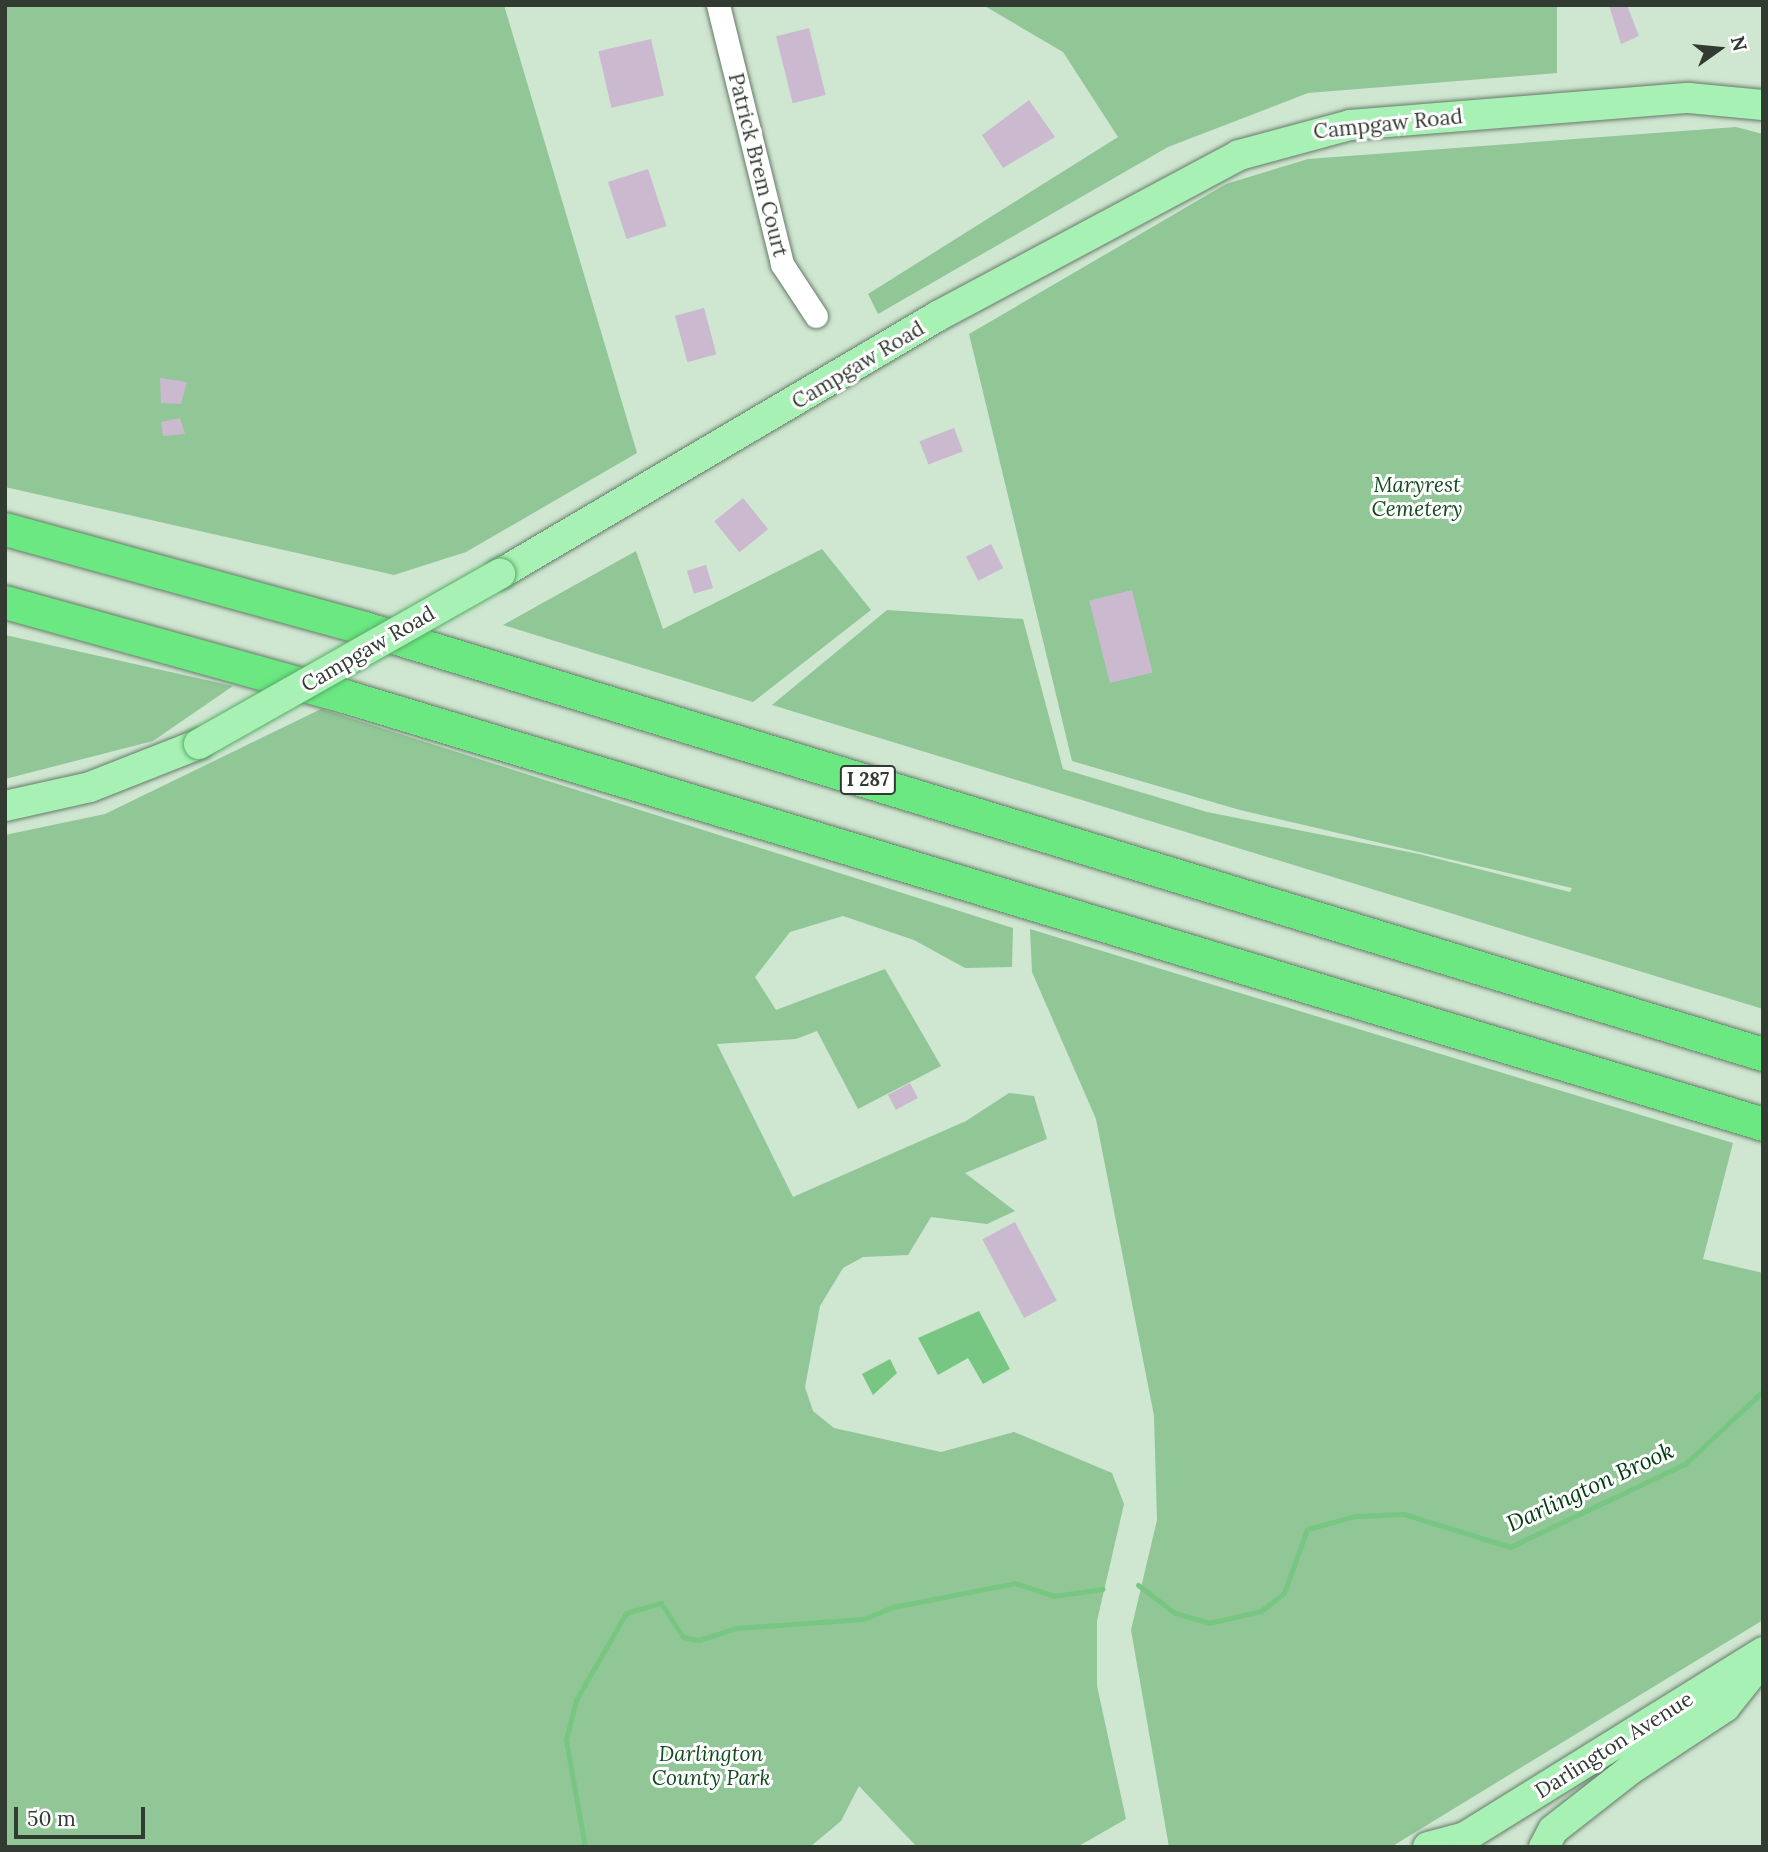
<!DOCTYPE html>
<html>
<head>
<meta charset="utf-8">
<style>
  body { margin:0 }
  #map { position:relative; width:1768px; height:1852px; overflow:hidden; background:#cfe6d1; font-family:Lora,serif }
  div>[style] { position:absolute }
  .green>* { inset:0; background:#91c697 }
  .water>* { inset:0; background:#77c782 }
  .stream>* { height:5px; margin:-2.5px; padding:0 2.5px; transform-origin:2.5px; border-radius:2.5px; background:#77c782 }
  .building>* { inset:0; background:#cbb9cf; transform-origin:0 0 }
  .roads { filter:drop-shadow(0 0 2px #667a67) drop-shadow(0 0 2px #667a67) }
  .minor>* { height:23px; margin:-11.5px; padding:0 11.5px; transform-origin:11.5px; border-radius:11.5px; background:#fff }
  .major>* { height:30px; margin:-15px; padding:0 15px; transform-origin:15px; border-radius:15px; background:#a6f1b3 }
  .highway>* { height:33px; margin:-16.5px; padding:0 16.5px; transform-origin:16.5px; border-radius:16.5px; background:#6be881 }
  .bridges { filter:drop-shadow(0 0 2px #57ab65) drop-shadow(0 0 2px #57ab65) }
  .major-bridge>* { height:30px; margin:-15px; padding:0 15px; transform-origin:15px; border-radius:15px; background:#a6f1b3 }
  span { translate:-50% -50%; white-space:nowrap; text-align:center; line-height:1.15; -webkit-text-stroke:6px #fff; paint-order:stroke }
  .shield-label span { padding:2px 5px; background:#fff; border:2px solid; border-radius:5px; -webkit-text-stroke-width:0 }
  .shield-label { font-size:19px; color:#323b32; font-weight:700 }
  .street-label { font-size:21px; color:#323b32 }
  .park-label { font-size:21px; color:#124b1f; font-style:italic }
  .water-label { font-size:23px; color:#003c10; font-style:italic }
  .frame { position:absolute; inset:0; border:7px solid #323b32; pointer-events:none }
  .north { position:absolute; left:1684px; top:14px; width:70px; height:70px; -webkit-text-stroke:5px #fff; paint-order:stroke; rotate:75deg; font-size:19px; font-weight:700; line-height:28px; text-align:center; color:#323b32 }
  .north::after { content:''; display:block; margin:auto; width:24px; height:32px; background:#323b32; clip-path:polygon(50% 0,100% 100%,50% 72%,0 100%) }
  .scale { position:absolute; left:14px; top:1807px; width:131px; height:32px; box-sizing:border-box; border:4px solid #323b32; border-top:0; padding-left:9px; font-size:21px; line-height:24px; white-space:nowrap; color:#323b32; -webkit-text-stroke:5px #fff; paint-order:stroke }
</style>
</head>
<body>
<div id="map">
  <div class="green">
    <div style="clip-path:polygon(5px 5px,504px 5px,637px 453px,466px 552px,394px 575px,5px 487px)"></div>
    <div style="clip-path:polygon(983px 5px,1557px 5px,1557px 73px,1308px 93px,1168px 147px,878px 314px,868px 294px,1118px 137px,1063px 52px)"></div>
    <div style="clip-path:polygon(1736px 127px,1763px 134px,1763px 1009px,772px 705px,887px 610px,1023px 619px,1063px 769px,1207px 812px,1419px 854px,1570px 892px,1572px 888px,1240px 810px,1072px 761px,969px 334px,1226px 184px,1308px 159px)"></div>
    <div style="clip-path:polygon(822px 549px,871px 610px,753px 702px,503px 625px,636px 551px,663px 629px)"></div>
    <div style="clip-path:polygon(5px 635px,233px 686px,153px 741px,5px 779px)"></div>
    <div style="clip-path:polygon(321px 709px,1013px 928px,1012px 967px,965px 968px,914px 940px,843px 916px,790px 932px,755px 977px,776px 1010px,885px 969px,941px 1066px,858px 1109px,817px 1031px,796px 1039px,717px 1044px,793px 1197px,966px 1121px,1009px 1093px,1034px 1096px,1047px 1139px,965px 1173px,1015px 1211px,987px 1224px,931px 1217px,908px 1255px,863px 1257px,843px 1268px,820px 1306px,805px 1387px,813px 1411px,834px 1428px,941px 1452px,1014px 1432px,1112px 1473px,1124px 1504px,1097px 1621px,1097px 1686px,1126px 1819px,1077px 1847px,917px 1847px,859px 1786px,841px 1821px,810px 1847px,5px 1847px,5px 835px,105px 814px)"></div>
    <div style="clip-path:polygon(1030px 929px,1733px 1143px,1703px 1259px,1763px 1273px,1763px 1620px,1391px 1847px,1169px 1847px,1131px 1630px,1157px 1520px,1154px 1416px,1096px 1119px,1032px 972px)"></div>
  </div>
  <div class="water">
    <div style="clip-path:polygon(979px 1311px,1010px 1369px,983px 1384px,968px 1358px,938px 1375px,918px 1338px)"></div>
    <div style="clip-path:polygon(890px 1359px,897px 1373px,873px 1395px,862px 1374px)"></div>
  </div>
  <div class="stream">
    <div style="left:1138px;top:1585px;width:46px;rotate:37.1deg"></div>
    <div style="left:1175px;top:1613px;width:35px;rotate:16deg"></div>
    <div style="left:1209px;top:1623px;width:53px;rotate:-13deg"></div>
    <div style="left:1261px;top:1611px;width:29px;rotate:-38deg"></div>
    <div style="left:1284px;top:1593px;width:68px;rotate:-70.2deg"></div>
    <div style="left:1307px;top:1529px;width:51px;rotate:-14.9deg"></div>
    <div style="left:1356px;top:1516px;width:48px;rotate:-2.4deg"></div>
    <div style="left:1404px;top:1514px;width:111px;rotate:17.3deg"></div>
    <div style="left:1510px;top:1547px;width:194px;rotate:-25.4deg"></div>
    <div style="left:1685px;top:1464px;width:107px;rotate:-43.1deg"></div>
    <div style="left:585px;top:1847px;width:109px;rotate:-100.1deg"></div>
    <div style="left:566px;top:1740px;width:41px;rotate:-76deg"></div>
    <div style="left:576px;top:1700px;width:100px;rotate:-60.1deg"></div>
    <div style="left:626px;top:1613px;width:36px;rotate:-16deg"></div>
    <div style="left:661px;top:1603px;width:40px;rotate:57.1deg"></div>
    <div style="left:683px;top:1637px;width:16px;rotate:11deg"></div>
    <div style="left:699px;top:1640px;width:38px;rotate:-18deg"></div>
    <div style="left:735px;top:1628px;width:128px;rotate:-4deg"></div>
    <div style="left:863px;top:1619px;width:32px;rotate:-22deg"></div>
    <div style="left:893px;top:1607px;width:124px;rotate:-11.1deg"></div>
    <div style="left:1015px;top:1583px;width:41px;rotate:18.4deg"></div>
    <div style="left:1054px;top:1596px;width:49px;rotate:-8.3deg"></div>
  </div>
  <div class="building">
    <div style="clip-path:polygon(1609px 5px,1627px 5px,1639px 36px,1621px 44px)"></div>
    <div style="left:809px;top:28px;width:69px;height:34px;rotate:76deg"></div>
    <div style="left:651px;top:39px;width:58px;height:54px;rotate:77deg"></div>
    <div style="clip-path:polygon(1029px 100px,1055px 137px,1003px 168px,982px 135px)"></div>
    <div style="left:648px;top:169px;width:60px;height:42px;rotate:72deg"></div>
    <div style="left:704px;top:308px;width:48px;height:30px;rotate:75deg"></div>
    <div style="clip-path:polygon(160px 378px,187px 382px,181px 404px,161px 403px)"></div>
    <div style="clip-path:polygon(180px 418px,185px 434px,163px 436px,161px 422px)"></div>
    <div style="left:954px;top:428px;width:25px;height:37px;rotate:69deg"></div>
    <div style="left:743px;top:498px;width:40px;height:37px;rotate:51deg"></div>
    <div style="left:991px;top:544px;width:27px;height:28px;rotate:63deg"></div>
    <div style="left:706px;top:565px;width:24px;height:20px;rotate:73deg"></div>
    <div style="left:1132px;top:590px;width:85px;height:44px;rotate:76deg"></div>
    <div style="left:910px;top:1083px;width:17px;height:25px;rotate:62deg"></div>
    <div style="left:1015px;top:1222px;width:89px;height:37px;rotate:62deg"></div>
  </div>
  <div class="roads">
    <div class="minor">
      <div style="left:718px;top:5px;width:267px;rotate:76.1deg"></div>
      <div style="left:782px;top:264px;width:62px;rotate:56.8deg"></div>
    </div>
    <div class="major">
      <div style="left:500px;top:574px;width:508px;rotate:-30.5deg"></div>
      <div style="left:938px;top:316px;width:341px;rotate:-28.1deg"></div>
      <div style="left:1239px;top:155px;width:115px;rotate:-15.1deg"></div>
      <div style="left:1350px;top:125px;width:340px;rotate:-4.6deg"></div>
      <div style="left:1689px;top:98px;width:74px;rotate:5.4deg"></div>
      <div style="left:5px;top:806px;width:87px;rotate:-12.6deg"></div>
      <div style="left:90px;top:787px;width:117px;rotate:-21.5deg"></div>
      <div style="left:1428px;top:1847px;width:38px;rotate:-15deg"></div>
      <div style="left:1465px;top:1837px;width:351px;rotate:-31.8deg"></div>
      <div style="left:1544px;top:1847px;width:19px;rotate:-62deg"></div>
      <div style="left:1553px;top:1830px;width:99px;rotate:-38deg"></div>
      <div style="left:1631px;top:1769px;width:113px;rotate:-33.4deg"></div>
      <div style="left:1725px;top:1707px;width:56px;rotate:-51.5deg"></div>
    </div>
    <div class="highway">
      <div style="left:5px;top:529px;width:372px;rotate:15.4deg"></div>
      <div style="left:364px;top:628px;width:1462px;rotate:16.94deg"></div>
      <div style="left:5px;top:602px;width:352px;rotate:15.5deg"></div>
      <div style="left:344px;top:696px;width:1482px;rotate:16.78deg"></div>
    </div>
  </div>
  <div class="bridges">
    <div class="major-bridge">
      <div style="left:199px;top:744px;width:346px;rotate:-29.5deg"></div>
    </div>
  </div>
  <div class="shield-label">
    <span style="left:868px;top:780px">I 287</span>
  </div>
  <div class="street-label">
    <span style="left:1388px;top:124px;rotate:-6deg">Campgaw Road</span>
    <span style="left:758px;top:165px;rotate:76deg">Patrick Brem Court</span>
    <span style="left:858px;top:365px;rotate:-31deg">Campgaw Road</span>
    <span style="left:368px;top:649px;rotate:-30deg">Campgaw Road</span>
    <span style="left:1614px;top:1745px;rotate:-32deg">Darlington Avenue</span>
  </div>
  <div class="park-label">
    <span style="left:1417px;top:497px">Maryrest<br>Cemetery</span>
    <span style="left:711px;top:1766px">Darlington<br>County Park</span>
  </div>
  <div class="water-label">
    <span style="left:1590px;top:1487px;rotate:-25deg">Darlington Brook</span>
  </div>
  <div class="frame"></div>
  <div class="north">N</div>
  <div class="scale">50 m</div>
</div>
</body>
</html>
